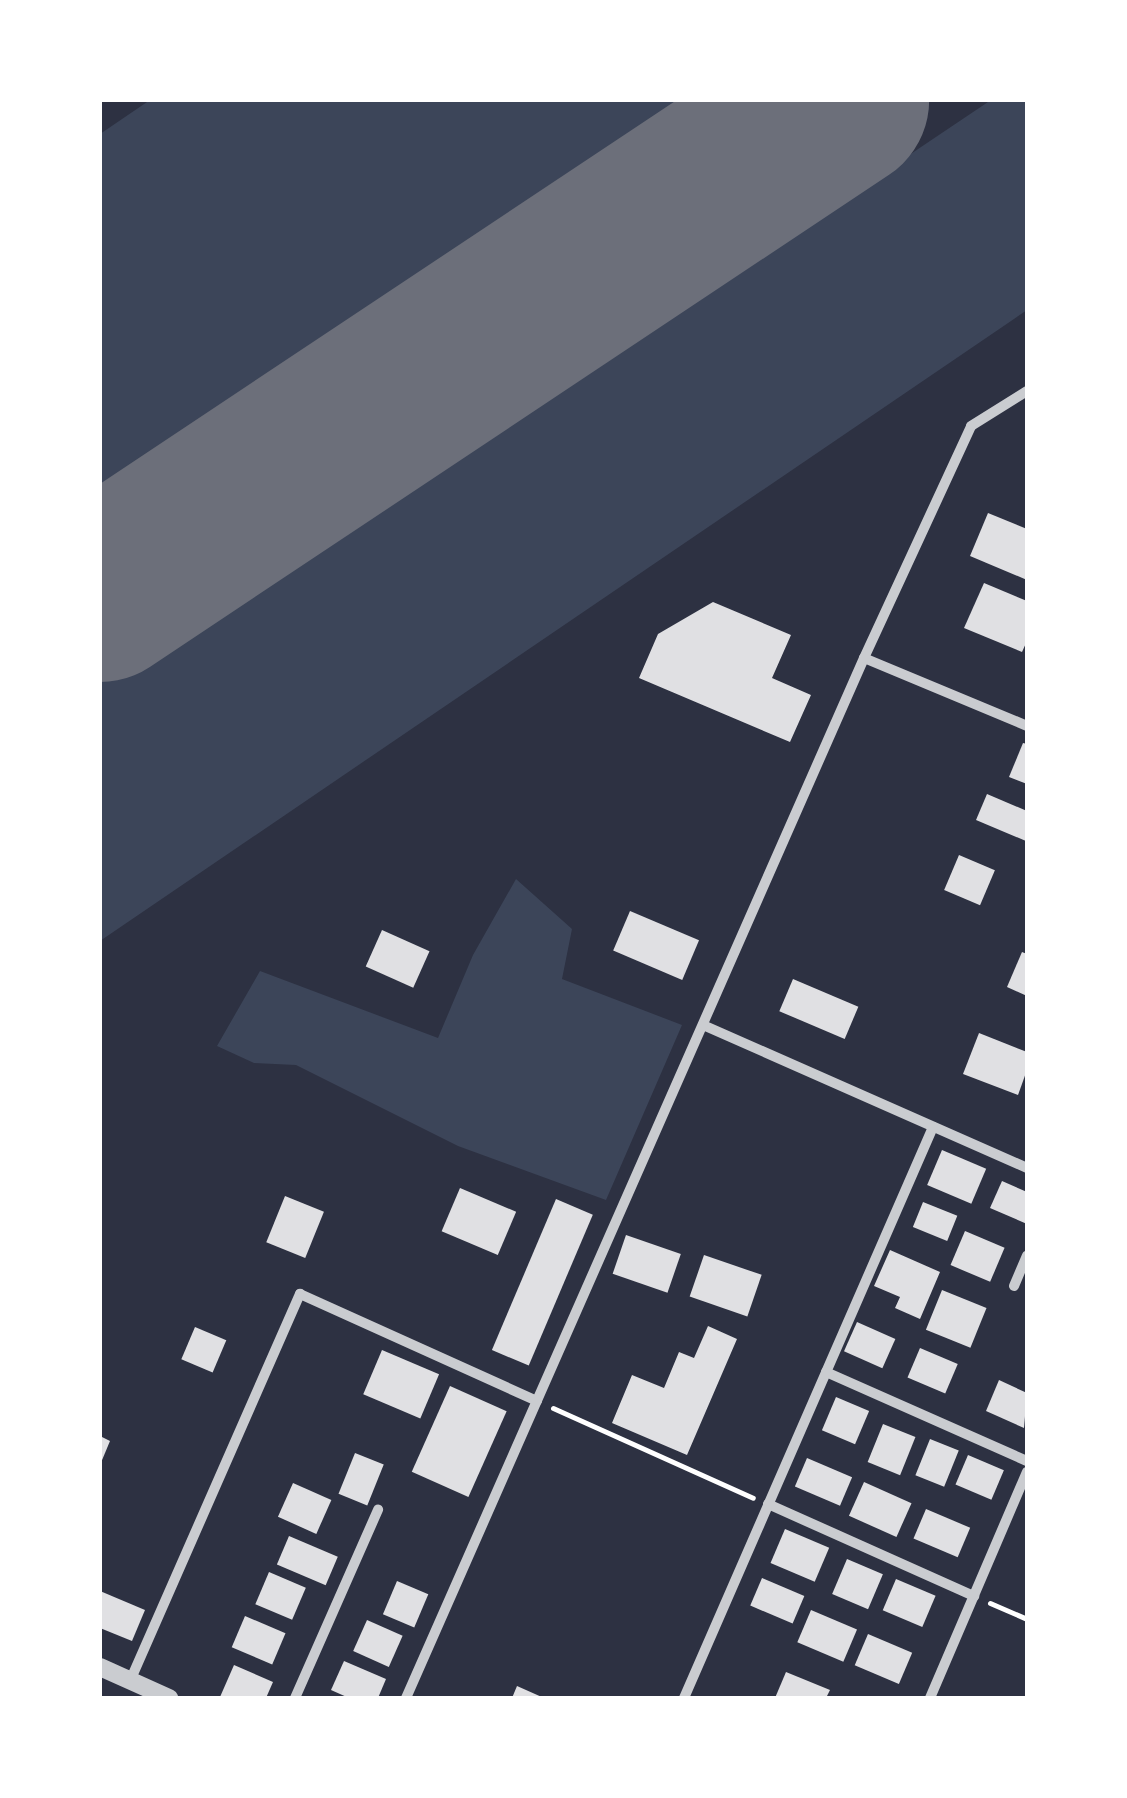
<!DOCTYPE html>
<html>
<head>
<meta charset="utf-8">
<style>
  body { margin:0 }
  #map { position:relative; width:1127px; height:1798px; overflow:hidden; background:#2d3142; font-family:"Varela Round",sans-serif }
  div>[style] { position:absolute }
  .green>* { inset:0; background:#3c4559 }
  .runway>* { height:180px; margin:-90px; padding:0 90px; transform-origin:90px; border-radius:90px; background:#6c6f7a }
  .building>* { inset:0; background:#e0e0e3; transform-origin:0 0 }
  .path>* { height:5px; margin:-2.5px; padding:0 2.5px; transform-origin:2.5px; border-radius:2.5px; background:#fff }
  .minor>* { height:10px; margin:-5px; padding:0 5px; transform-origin:5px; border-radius:5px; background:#caccd0 }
  .tertiary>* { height:18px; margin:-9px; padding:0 9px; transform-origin:9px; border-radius:9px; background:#caccd0 }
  span { translate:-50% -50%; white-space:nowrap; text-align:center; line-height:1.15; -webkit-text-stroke:10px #fff; paint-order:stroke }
  .frame { position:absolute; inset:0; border:102px solid #fff; pointer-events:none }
</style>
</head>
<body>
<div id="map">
  <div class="green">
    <div style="clip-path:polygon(150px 100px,700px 100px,100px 502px,100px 134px)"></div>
    <div style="clip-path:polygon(991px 100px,1027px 100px,1027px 310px,100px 941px,100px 643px,768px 199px,793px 233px)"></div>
    <div style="clip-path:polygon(516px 879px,572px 929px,562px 979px,682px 1025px,606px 1200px,458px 1146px,296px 1065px,254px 1063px,217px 1046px,260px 971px,438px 1038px,473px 955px)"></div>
  </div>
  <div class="runway">
    <div style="left:100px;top:592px;width:888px;rotate:-33.65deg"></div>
  </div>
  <div class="building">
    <div style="clip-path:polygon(988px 513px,1027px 529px,1027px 580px,970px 556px)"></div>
    <div style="clip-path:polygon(984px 583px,1027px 601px,1027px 641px,1022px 652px,964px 628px)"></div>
    <div style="clip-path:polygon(713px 602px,791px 635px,772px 678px,811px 695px,790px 742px,639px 678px,658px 634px)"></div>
    <div style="clip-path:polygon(1023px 743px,1027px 744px,1027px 784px,1009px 777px)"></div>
    <div style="clip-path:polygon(987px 794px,1027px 811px,1026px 841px,976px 820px)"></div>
    <div style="left:959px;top:855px;width:39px;height:38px;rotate:23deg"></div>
    <div style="left:630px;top:911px;width:75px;height:43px;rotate:23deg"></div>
    <div style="left:382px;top:930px;width:52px;height:40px;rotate:24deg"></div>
    <div style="clip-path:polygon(1022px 952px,1027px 954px,1027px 996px,1007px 987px)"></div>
    <div style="left:793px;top:979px;width:71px;height:35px;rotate:23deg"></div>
    <div style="clip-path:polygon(979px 1033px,1027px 1052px,1027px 1070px,1018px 1095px,963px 1074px)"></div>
    <div style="left:942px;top:1150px;width:48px;height:38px;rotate:23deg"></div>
    <div style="clip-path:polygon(1002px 1181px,1027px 1192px,1027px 1224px,990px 1208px)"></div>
    <div style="left:460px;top:1188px;width:61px;height:47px;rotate:23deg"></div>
    <div style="left:285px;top:1196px;width:42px;height:50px;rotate:22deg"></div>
    <div style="left:556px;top:1199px;width:40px;height:164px;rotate:23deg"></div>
    <div style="left:923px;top:1202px;width:37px;height:27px;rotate:22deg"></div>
    <div style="left:965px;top:1231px;width:43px;height:37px;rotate:23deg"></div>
    <div style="left:626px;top:1235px;width:58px;height:41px;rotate:19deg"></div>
    <div style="clip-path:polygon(890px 1250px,940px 1272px,920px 1319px,895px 1308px,900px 1297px,874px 1286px)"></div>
    <div style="left:704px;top:1255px;width:61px;height:44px;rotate:19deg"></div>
    <div style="left:942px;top:1290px;width:48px;height:43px;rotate:22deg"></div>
    <div style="left:857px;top:1322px;width:42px;height:32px;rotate:24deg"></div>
    <div style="clip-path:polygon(708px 1326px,737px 1339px,687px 1455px,612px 1423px,632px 1375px,664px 1388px,679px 1352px,694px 1358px)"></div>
    <div style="left:195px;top:1327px;width:34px;height:35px;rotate:23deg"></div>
    <div style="left:920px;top:1348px;width:41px;height:32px;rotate:23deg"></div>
    <div style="left:382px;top:1350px;width:62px;height:48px;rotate:23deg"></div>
    <div style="clip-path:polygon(999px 1380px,1027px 1393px,1024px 1428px,986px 1411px)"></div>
    <div style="left:450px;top:1386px;width:62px;height:94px;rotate:24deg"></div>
    <div style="left:836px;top:1397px;width:36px;height:36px;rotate:23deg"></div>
    <div style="left:883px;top:1424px;width:35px;height:41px;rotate:22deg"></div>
    <div style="clip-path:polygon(100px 1436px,110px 1441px,100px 1465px)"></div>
    <div style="left:930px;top:1439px;width:31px;height:39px;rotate:22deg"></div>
    <div style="left:355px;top:1453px;width:31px;height:44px;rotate:22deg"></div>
    <div style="left:968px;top:1455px;width:39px;height:32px;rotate:23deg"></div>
    <div style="left:807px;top:1458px;width:49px;height:31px;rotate:23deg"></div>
    <div style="left:864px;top:1482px;width:52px;height:37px;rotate:24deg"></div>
    <div style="left:293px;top:1483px;width:42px;height:37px;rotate:24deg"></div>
    <div style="left:926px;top:1509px;width:48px;height:32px;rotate:23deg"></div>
    <div style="left:785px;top:1529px;width:48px;height:37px;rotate:23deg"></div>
    <div style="left:289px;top:1536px;width:53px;height:31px;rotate:23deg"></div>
    <div style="left:847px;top:1559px;width:39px;height:38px;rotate:23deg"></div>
    <div style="left:269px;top:1572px;width:40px;height:35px;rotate:23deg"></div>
    <div style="left:762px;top:1578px;width:46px;height:30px;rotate:23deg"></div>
    <div style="left:896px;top:1579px;width:43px;height:34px;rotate:23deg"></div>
    <div style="left:397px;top:1581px;width:34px;height:36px;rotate:23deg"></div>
    <div style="clip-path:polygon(100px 1591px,145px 1610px,132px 1641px,100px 1628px)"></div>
    <div style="left:811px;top:1610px;width:50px;height:35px;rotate:23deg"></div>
    <div style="left:245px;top:1616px;width:44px;height:34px;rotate:23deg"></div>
    <div style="left:367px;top:1620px;width:39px;height:34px;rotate:24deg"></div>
    <div style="left:868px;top:1634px;width:48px;height:34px;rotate:23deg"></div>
    <div style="clip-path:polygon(344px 1661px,386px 1679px,378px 1698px,349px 1698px,331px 1690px)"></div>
    <div style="clip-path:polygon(234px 1665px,273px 1682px,266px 1698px,220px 1697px)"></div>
    <div style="clip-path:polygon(786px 1672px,830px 1690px,826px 1698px,775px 1698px)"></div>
    <div style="clip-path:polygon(517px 1686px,544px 1698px,512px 1698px)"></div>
  </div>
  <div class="path">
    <div style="left:553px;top:1408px;width:219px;rotate:24.2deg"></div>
    <div style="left:990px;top:1603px;width:40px;rotate:23.4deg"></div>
  </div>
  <div class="minor">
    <div style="left:864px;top:658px;width:177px;rotate:22.6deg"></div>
    <div style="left:703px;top:1025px;width:354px;rotate:23.8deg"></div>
    <div style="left:1014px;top:1286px;width:33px;rotate:-67deg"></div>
    <div style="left:826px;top:1372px;width:220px;rotate:23.9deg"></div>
    <div style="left:768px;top:1504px;width:226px;rotate:24.1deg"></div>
    <div style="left:130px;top:1681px;width:423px;rotate:-66.3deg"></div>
    <div style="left:300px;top:1294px;width:260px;rotate:24.3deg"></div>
    <div style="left:295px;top:1698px;width:206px;rotate:-66.2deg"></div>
    <div style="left:406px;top:1698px;width:1136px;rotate:-66.23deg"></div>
    <div style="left:864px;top:658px;width:255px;rotate:-65.2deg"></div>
    <div style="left:971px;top:426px;width:66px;rotate:-32deg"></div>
    <div style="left:684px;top:1698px;width:623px;rotate:-66.44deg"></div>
    <div style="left:930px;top:1698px;width:246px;rotate:-66.8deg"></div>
  </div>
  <div class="tertiary">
    <div style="left:100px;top:1667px;width:76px;rotate:24.2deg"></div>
  </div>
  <div class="frame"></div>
</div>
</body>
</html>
